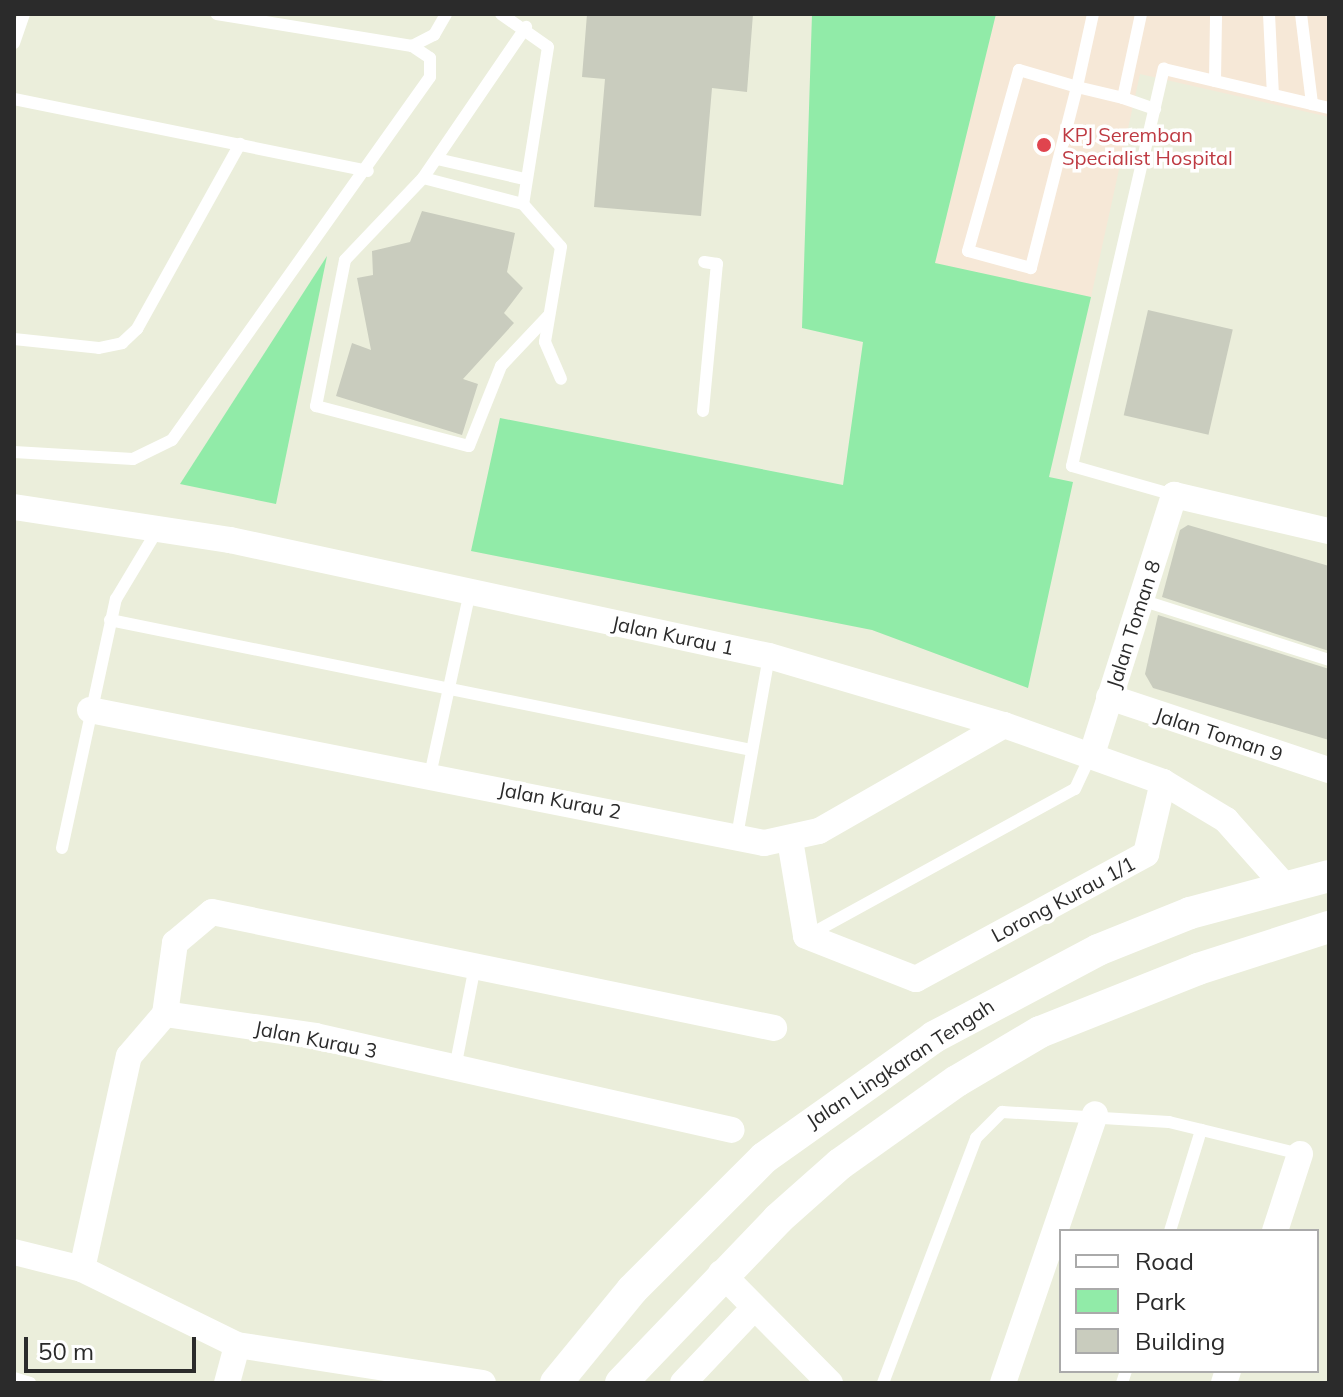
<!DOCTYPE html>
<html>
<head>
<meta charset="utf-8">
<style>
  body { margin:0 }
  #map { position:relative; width:1343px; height:1397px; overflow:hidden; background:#ebeedb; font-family:Mulish,sans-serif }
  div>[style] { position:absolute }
  .medical>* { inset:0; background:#f6e8d7 }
  .green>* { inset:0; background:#91eba8 }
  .building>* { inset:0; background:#c9ccbe; transform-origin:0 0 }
  .service>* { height:12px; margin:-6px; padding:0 6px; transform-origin:6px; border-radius:6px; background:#fff }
  .minor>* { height:26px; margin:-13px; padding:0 13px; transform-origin:13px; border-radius:13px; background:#fff }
  .tertiary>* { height:32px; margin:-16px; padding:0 16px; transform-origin:16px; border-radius:16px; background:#fff }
  .dots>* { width:22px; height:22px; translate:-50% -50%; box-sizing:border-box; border:4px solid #fff; border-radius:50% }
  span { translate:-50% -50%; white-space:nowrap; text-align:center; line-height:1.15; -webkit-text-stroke:7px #fff; paint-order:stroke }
  .health-label { font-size:20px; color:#be3a42 }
  .left { translate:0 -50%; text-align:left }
  .street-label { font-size:20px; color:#2b2b2b }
  .frame { position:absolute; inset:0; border:16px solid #2b2b2b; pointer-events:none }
  .legend { position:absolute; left:1059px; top:1229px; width:260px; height:144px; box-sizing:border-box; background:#fff; border:2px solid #aaa; margin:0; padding:10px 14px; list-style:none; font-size:24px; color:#2b2b2b }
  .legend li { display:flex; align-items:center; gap:16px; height:40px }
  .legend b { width:40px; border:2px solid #aaa }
  .scale { position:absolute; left:24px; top:1337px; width:172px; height:36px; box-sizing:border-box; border:4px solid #2b2b2b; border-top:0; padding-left:10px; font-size:24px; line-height:28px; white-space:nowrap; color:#2b2b2b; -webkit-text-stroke:6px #fff; paint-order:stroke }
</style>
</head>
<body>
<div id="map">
  <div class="medical">
    <div style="clip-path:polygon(996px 14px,1329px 14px,1329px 117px,1140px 74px,1091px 297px,935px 264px)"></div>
  </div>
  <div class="green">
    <div style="clip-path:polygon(812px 14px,996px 14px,935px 263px,1091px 297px,1049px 477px,1073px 482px,1028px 688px,872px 630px,471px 551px,500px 418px,843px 485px,863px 342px,802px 328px)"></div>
    <div style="clip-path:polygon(327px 256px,276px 504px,180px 484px)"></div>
  </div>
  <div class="building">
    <div style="clip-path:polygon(587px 14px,753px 14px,747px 92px,712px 88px,701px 216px,594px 207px,605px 79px,582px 77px)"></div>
    <div style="clip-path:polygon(422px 211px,515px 233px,507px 272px,523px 288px,504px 313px,514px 323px,463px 379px,478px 384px,462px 435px,336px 396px,352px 343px,371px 350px,357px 278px,373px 275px,372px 251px,410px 242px)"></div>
    <div style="left:1148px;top:310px;width:87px;height:108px;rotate:13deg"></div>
    <div style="clip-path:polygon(1188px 525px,1329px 566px,1329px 651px,1162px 597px,1180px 530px)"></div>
    <div style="clip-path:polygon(1158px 615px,1329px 669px,1329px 740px,1153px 688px,1145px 674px)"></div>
  </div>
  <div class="service">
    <div style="left:501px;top:14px;width:57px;rotate:35.1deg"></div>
    <div style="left:548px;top:47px;width:159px;rotate:99deg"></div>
    <div style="left:523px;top:204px;width:57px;rotate:48.5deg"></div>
    <div style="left:561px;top:247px;width:96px;rotate:99.6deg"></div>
    <div style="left:545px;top:342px;width:40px;rotate:66.6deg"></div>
    <div style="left:1093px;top:14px;width:75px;rotate:102.4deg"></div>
    <div style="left:1077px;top:87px;width:187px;rotate:104.3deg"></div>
    <div style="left:1031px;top:268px;width:65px;rotate:-164.9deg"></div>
    <div style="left:968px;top:251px;width:188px;rotate:-74.3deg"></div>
    <div style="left:1019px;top:70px;width:60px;rotate:16.3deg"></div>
    <div style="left:1077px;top:87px;width:47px;rotate:13.4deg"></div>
    <div style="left:1123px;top:98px;width:34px;rotate:19deg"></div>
    <div style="left:1269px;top:14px;width:81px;rotate:87.2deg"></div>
    <div style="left:1301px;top:14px;width:91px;rotate:83deg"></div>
    <div style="left:14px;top:43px;width:31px;rotate:-71deg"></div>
    <div style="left:412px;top:46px;width:25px;rotate:-27deg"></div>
    <div style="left:434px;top:35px;width:24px;rotate:-60deg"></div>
    <div style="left:1215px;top:81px;width:67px;rotate:-89.1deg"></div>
    <div style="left:1123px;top:98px;width:86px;rotate:-77.9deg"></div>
    <div style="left:14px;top:99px;width:361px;rotate:11.5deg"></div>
    <div style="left:437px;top:159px;width:89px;rotate:12.9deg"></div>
    <div style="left:423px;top:178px;width:113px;rotate:133.6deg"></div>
    <div style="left:345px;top:260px;width:149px;rotate:101.2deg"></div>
    <div style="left:316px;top:406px;width:158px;rotate:14.7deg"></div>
    <div style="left:469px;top:446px;width:86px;rotate:-68.2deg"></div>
    <div style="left:501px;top:366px;width:70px;rotate:-46.7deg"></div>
    <div style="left:523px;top:204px;width:103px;rotate:-165.4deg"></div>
    <div style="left:423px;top:178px;width:183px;rotate:-55.7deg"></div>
    <div style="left:14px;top:339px;width:85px;rotate:6deg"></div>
    <div style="left:99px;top:348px;width:24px;rotate:-12deg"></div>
    <div style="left:122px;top:343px;width:21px;rotate:-43deg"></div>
    <div style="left:137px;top:329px;width:212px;rotate:-60.9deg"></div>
    <div style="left:703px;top:411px;width:148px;rotate:-84.6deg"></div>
    <div style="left:717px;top:264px;width:13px;rotate:-171deg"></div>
    <div style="left:14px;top:452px;width:119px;rotate:3.4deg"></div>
    <div style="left:133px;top:459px;width:43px;rotate:-26deg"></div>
    <div style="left:172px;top:440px;width:445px;rotate:-54.6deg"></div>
    <div style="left:430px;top:77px;width:19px;rotate:-90deg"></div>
    <div style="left:430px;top:58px;width:22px;rotate:-146deg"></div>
    <div style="left:412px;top:46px;width:198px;rotate:-170.7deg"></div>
    <div style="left:1174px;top:495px;width:106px;rotate:-164.1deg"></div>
    <div style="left:1072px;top:466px;width:408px;rotate:-77deg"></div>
    <div style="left:1164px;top:69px;width:170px;rotate:13.3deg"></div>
    <div style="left:1141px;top:600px;width:197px;rotate:17.7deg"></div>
    <div style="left:110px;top:620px;width:655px;rotate:11.45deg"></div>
    <div style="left:430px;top:775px;width:187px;rotate:-77.7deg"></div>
    <div style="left:737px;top:836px;width:183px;rotate:-79.9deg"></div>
    <div style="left:62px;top:848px;width:255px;rotate:-77.8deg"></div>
    <div style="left:116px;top:599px;width:82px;rotate:-59deg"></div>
    <div style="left:809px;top:935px;width:303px;rotate:-28.8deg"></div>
    <div style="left:1075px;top:789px;width:38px;rotate:-65deg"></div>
    <div style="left:455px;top:1068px;width:104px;rotate:-78.9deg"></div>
    <div style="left:1170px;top:1231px;width:106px;rotate:-72.9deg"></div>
    <div style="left:14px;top:1378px;width:17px;rotate:17deg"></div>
    <div style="left:883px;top:1383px;width:262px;rotate:-69.2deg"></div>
    <div style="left:976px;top:1138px;width:37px;rotate:-45deg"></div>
    <div style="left:1002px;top:1112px;width:167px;rotate:3.4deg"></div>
    <div style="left:1169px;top:1122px;width:135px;rotate:13.7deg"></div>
    <div style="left:1122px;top:1383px;width:13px;rotate:-72deg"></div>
  </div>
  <div class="minor">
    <div style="left:14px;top:507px;width:219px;rotate:8.7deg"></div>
    <div style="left:230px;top:540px;width:551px;rotate:12.15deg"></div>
    <div style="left:769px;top:656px;width:245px;rotate:16.4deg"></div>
    <div style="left:1004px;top:725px;width:169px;rotate:19.7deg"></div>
    <div style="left:1163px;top:782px;width:74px;rotate:31.1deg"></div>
    <div style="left:1226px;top:820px;width:87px;rotate:48.3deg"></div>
    <div style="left:1109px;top:697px;width:232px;rotate:18.4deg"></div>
    <div style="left:90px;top:710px;width:687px;rotate:11.16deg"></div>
    <div style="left:764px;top:843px;width:56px;rotate:-12.3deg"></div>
    <div style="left:819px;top:831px;width:213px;rotate:-29.8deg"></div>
    <div style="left:1092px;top:754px;width:272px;rotate:-72.4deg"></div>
    <div style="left:1174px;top:495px;width:159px;rotate:13.1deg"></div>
    <div style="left:790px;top:840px;width:97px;rotate:80.5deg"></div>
    <div style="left:806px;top:936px;width:118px;rotate:21.4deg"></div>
    <div style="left:916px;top:979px;width:262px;rotate:-28.5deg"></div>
    <div style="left:1146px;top:854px;width:74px;rotate:-76.7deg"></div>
    <div style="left:165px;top:1014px;width:72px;rotate:-82deg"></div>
    <div style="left:175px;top:943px;width:48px;rotate:-40deg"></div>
    <div style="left:212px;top:912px;width:574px;rotate:11.66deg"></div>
    <div style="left:1275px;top:1231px;width:81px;rotate:-72deg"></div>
    <div style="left:14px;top:1252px;width:70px;rotate:14deg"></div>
    <div style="left:82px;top:1269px;width:173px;rotate:26.1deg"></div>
    <div style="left:237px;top:1345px;width:249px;rotate:8.8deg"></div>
    <div style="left:82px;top:1269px;width:218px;rotate:-77.6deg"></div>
    <div style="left:129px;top:1056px;width:55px;rotate:-49.4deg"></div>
    <div style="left:165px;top:1014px;width:152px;rotate:8.3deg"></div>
    <div style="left:315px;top:1036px;width:427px;rotate:12.7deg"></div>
    <div style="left:721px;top:1273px;width:155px;rotate:45.3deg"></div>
    <div style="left:227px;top:1383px;width:39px;rotate:-75deg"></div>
    <div style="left:683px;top:1383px;width:102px;rotate:-46.6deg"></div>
    <div style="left:1003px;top:1383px;width:284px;rotate:-71.1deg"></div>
    <div style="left:1224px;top:1383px;width:13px;rotate:-72deg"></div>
  </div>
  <div class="tertiary">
    <div style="left:556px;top:1383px;width:120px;rotate:-50.7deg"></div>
    <div style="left:632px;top:1290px;width:187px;rotate:-45deg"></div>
    <div style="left:764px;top:1158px;width:209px;rotate:-35.4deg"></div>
    <div style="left:934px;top:1037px;width:186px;rotate:-27.9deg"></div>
    <div style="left:1098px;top:950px;width:99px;rotate:-21.9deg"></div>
    <div style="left:1190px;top:913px;width:144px;rotate:-14.9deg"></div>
    <div style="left:621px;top:1383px;width:227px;rotate:-46.2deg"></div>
    <div style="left:778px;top:1219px;width:83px;rotate:-41.6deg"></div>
    <div style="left:840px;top:1164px;width:143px;rotate:-35.4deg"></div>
    <div style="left:957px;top:1081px;width:96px;rotate:-30.6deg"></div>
    <div style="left:1040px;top:1032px;width:170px;rotate:-21.7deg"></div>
    <div style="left:1198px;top:969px;width:138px;rotate:-17.8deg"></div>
  </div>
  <div class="dots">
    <div style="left:1044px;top:145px;background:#e0444e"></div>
  </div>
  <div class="health-label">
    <span class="left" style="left:1062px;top:146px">KPJ Seremban<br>Specialist Hospital</span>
  </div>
  <div class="street-label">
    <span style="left:1133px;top:624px;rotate:-72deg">Jalan Toman 8</span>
    <span style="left:673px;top:635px;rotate:12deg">Jalan Kurau 1</span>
    <span style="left:1219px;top:734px;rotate:18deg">Jalan Toman 9</span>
    <span style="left:560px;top:800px;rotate:11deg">Jalan Kurau 2</span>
    <span style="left:1063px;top:899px;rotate:-28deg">Lorong Kurau 1/1</span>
    <span style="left:316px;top:1039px;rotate:11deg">Jalan Kurau 3</span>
    <span style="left:900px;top:1063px;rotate:-33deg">Jalan Lingkaran Tengah</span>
  </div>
  <div class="frame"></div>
  <ul class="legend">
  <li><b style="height:10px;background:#fff"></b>Road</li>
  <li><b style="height:22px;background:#91eba8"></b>Park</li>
  <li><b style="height:22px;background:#c9ccbe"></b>Building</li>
  </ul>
  <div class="scale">50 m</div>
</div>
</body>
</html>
